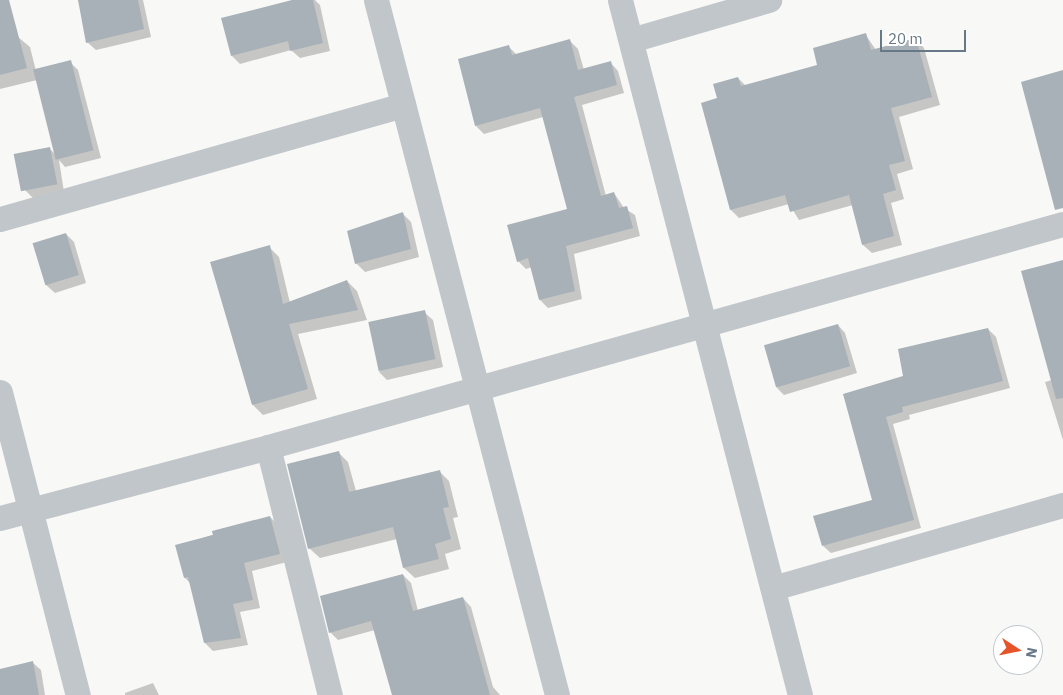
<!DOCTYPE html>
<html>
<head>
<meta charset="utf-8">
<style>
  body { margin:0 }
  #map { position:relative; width:1063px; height:695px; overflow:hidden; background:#f8f8f6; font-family:"IBM Plex Sans",sans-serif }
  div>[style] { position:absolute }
  .shadow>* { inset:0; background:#0003 }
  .building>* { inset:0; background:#a8b1b7; transform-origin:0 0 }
  .minor>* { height:25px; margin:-12.5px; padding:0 12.5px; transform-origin:12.5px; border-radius:12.5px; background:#c1c6ca }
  span { translate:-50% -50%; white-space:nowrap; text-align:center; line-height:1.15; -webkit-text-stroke:5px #fff; paint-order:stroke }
  .north { position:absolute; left:993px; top:625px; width:50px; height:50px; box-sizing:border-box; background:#fff; border:1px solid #c2c9cf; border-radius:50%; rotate:101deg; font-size:14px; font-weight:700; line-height:20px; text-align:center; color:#677987 }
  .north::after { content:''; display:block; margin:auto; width:18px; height:22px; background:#e55529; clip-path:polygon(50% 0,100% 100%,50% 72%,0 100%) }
  .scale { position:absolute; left:880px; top:30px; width:86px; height:22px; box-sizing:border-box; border:2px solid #677987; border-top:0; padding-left:6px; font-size:15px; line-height:18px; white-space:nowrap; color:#677987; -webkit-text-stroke:4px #fff; paint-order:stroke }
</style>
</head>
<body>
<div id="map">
  <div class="shadow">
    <div style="clip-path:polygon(80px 0,143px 0,151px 37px,96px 50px,87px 42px)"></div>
    <div style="clip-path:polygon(299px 0,315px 0,320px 5px,330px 51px,300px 58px,291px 50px,240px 64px,232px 56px,223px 19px)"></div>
    <div style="clip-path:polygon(0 22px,30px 47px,36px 71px,70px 62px,78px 70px,101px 158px,65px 167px,59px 160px,64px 192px,34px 199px,25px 190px,50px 149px,56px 155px,37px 80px,0 89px)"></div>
    <div style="clip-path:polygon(865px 34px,876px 50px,916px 39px,924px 48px,940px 105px,899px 117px,913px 169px,897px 174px,904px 199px,891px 203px,902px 245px,872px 253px,863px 245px,853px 205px,799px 220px,789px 204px,739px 218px,731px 210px,702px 104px,719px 99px,738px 78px,746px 86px,819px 66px)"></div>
    <div style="clip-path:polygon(570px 41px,578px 49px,584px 70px,610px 62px,618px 71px,624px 93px,582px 105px,606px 196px,614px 193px,624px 208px,635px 215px,640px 236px,574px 254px,582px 299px,548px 308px,540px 300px,532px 267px,526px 269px,518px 261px,568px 210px,543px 117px,484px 134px,476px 126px,509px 47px,517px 55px)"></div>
    <div style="clip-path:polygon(403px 214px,411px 222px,419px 257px,365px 272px,356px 263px)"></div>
    <div style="clip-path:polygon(66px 234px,74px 242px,86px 283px,55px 293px,46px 285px)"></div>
    <div style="clip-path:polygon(269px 247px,279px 257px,290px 303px,347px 281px,357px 291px,367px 320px,298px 334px,317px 399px,263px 415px,253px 405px,212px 263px)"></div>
    <div style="clip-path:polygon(1063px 261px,1063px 440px,1045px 382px,1052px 380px)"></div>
    <div style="clip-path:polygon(424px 312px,433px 320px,443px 367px,387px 380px,379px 372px)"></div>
    <div style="clip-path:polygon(838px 325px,845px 333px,857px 373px,784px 395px,777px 388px)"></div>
    <div style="clip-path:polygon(988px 329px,996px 337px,1010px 388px,909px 415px,910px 419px,893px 424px,921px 528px,831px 553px,823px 546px,873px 501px,845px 395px,905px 377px)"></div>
    <div style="clip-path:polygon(338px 452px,348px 462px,356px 491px,439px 471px,449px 481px,458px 517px,453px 518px,461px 549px,445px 554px,449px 569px,415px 578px,404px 568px,397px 539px,320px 558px,309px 548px)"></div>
    <div style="clip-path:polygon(270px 517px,278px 525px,287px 562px,252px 571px,260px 608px,240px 612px,248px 645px,213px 651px,205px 643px,191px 584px,185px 578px,177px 546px)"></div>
    <div style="clip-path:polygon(403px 575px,411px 583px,418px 611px,463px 598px,471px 607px,493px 687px,500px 695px,393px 695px,375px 630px,338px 640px,330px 632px)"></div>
    <div style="clip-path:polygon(32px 662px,41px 670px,45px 695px,0 695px,0 670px)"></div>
    <div style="clip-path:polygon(153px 683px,159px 695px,125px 695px,125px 693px)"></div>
  </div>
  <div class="building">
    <div style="clip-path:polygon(0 0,9px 0,27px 68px,0 75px)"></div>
    <div style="clip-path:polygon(78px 0,138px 0,144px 29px,86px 43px)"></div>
    <div style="clip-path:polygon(292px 0,313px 0,323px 43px,290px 51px,288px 41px,231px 56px,221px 18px)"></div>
    <div style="clip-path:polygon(866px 33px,871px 50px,916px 38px,932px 97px,891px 108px,905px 161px,889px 165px,896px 190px,883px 194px,894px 236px,862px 245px,849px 195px,790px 212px,785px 195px,730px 210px,701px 103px,717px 98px,713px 84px,738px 77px,741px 86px,817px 65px,813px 48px)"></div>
    <div style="clip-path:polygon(570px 39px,578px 70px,611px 61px,617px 85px,574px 97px,601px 196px,614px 192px,619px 208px,627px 206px,633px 228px,566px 246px,575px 291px,539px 300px,528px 258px,517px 262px,507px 225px,567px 209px,540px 108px,475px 126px,458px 59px,509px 45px,512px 55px)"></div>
    <div style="left:71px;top:60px;width:93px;height:39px;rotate:76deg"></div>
    <div style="clip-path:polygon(1063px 70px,1063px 208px,1055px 210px,1021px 82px)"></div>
    <div style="left:50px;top:147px;width:38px;height:37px;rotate:79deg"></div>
    <div style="clip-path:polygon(403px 212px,411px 249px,355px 264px,347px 231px)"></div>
    <div style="left:66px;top:233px;width:44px;height:35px;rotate:73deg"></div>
    <div style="clip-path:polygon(270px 245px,283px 304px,347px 280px,358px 310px,289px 324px,308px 389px,252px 405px,210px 262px)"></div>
    <div style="clip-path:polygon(1063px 260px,1063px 398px,1056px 399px,1021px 271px)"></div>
    <div style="left:425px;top:310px;width:50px;height:58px;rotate:78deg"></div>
    <div style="left:838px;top:324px;width:44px;height:77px;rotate:74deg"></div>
    <div style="clip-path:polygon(988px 328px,1003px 381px,902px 407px,903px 412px,886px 417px,914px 520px,822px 546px,813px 516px,872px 500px,843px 394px,903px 376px,898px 349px)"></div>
    <div style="clip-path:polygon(339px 451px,349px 492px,440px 470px,449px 507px,443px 508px,451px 539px,435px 544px,439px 559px,403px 568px,393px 527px,308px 549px,287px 464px)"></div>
    <div style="clip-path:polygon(270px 516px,280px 554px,244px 563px,253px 600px,233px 604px,241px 638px,204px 643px,188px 577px,184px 578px,175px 545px,213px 535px,212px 531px)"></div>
    <div style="clip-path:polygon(403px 574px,413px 611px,463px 597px,490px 695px,392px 695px,371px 621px,329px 633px,320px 596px)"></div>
    <div style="clip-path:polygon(33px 661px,39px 695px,0 695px,0 669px)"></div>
  </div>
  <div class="minor">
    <div style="left:376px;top:0;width:718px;rotate:75.4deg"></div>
    <div style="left:620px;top:0;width:718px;rotate:75.48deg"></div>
    <div style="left:631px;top:40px;width:144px;rotate:-16.2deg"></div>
    <div style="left:0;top:219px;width:419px;rotate:-15.8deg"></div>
    <div style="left:0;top:392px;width:313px;rotate:75.6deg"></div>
    <div style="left:268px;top:447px;width:826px;rotate:-15.67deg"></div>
    <div style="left:0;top:518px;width:277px;rotate:-14.8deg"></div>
    <div style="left:268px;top:447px;width:256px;rotate:76deg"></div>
    <div style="left:773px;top:588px;width:302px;rotate:-16deg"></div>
  </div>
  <div class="north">N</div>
  <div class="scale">20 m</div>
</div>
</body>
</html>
